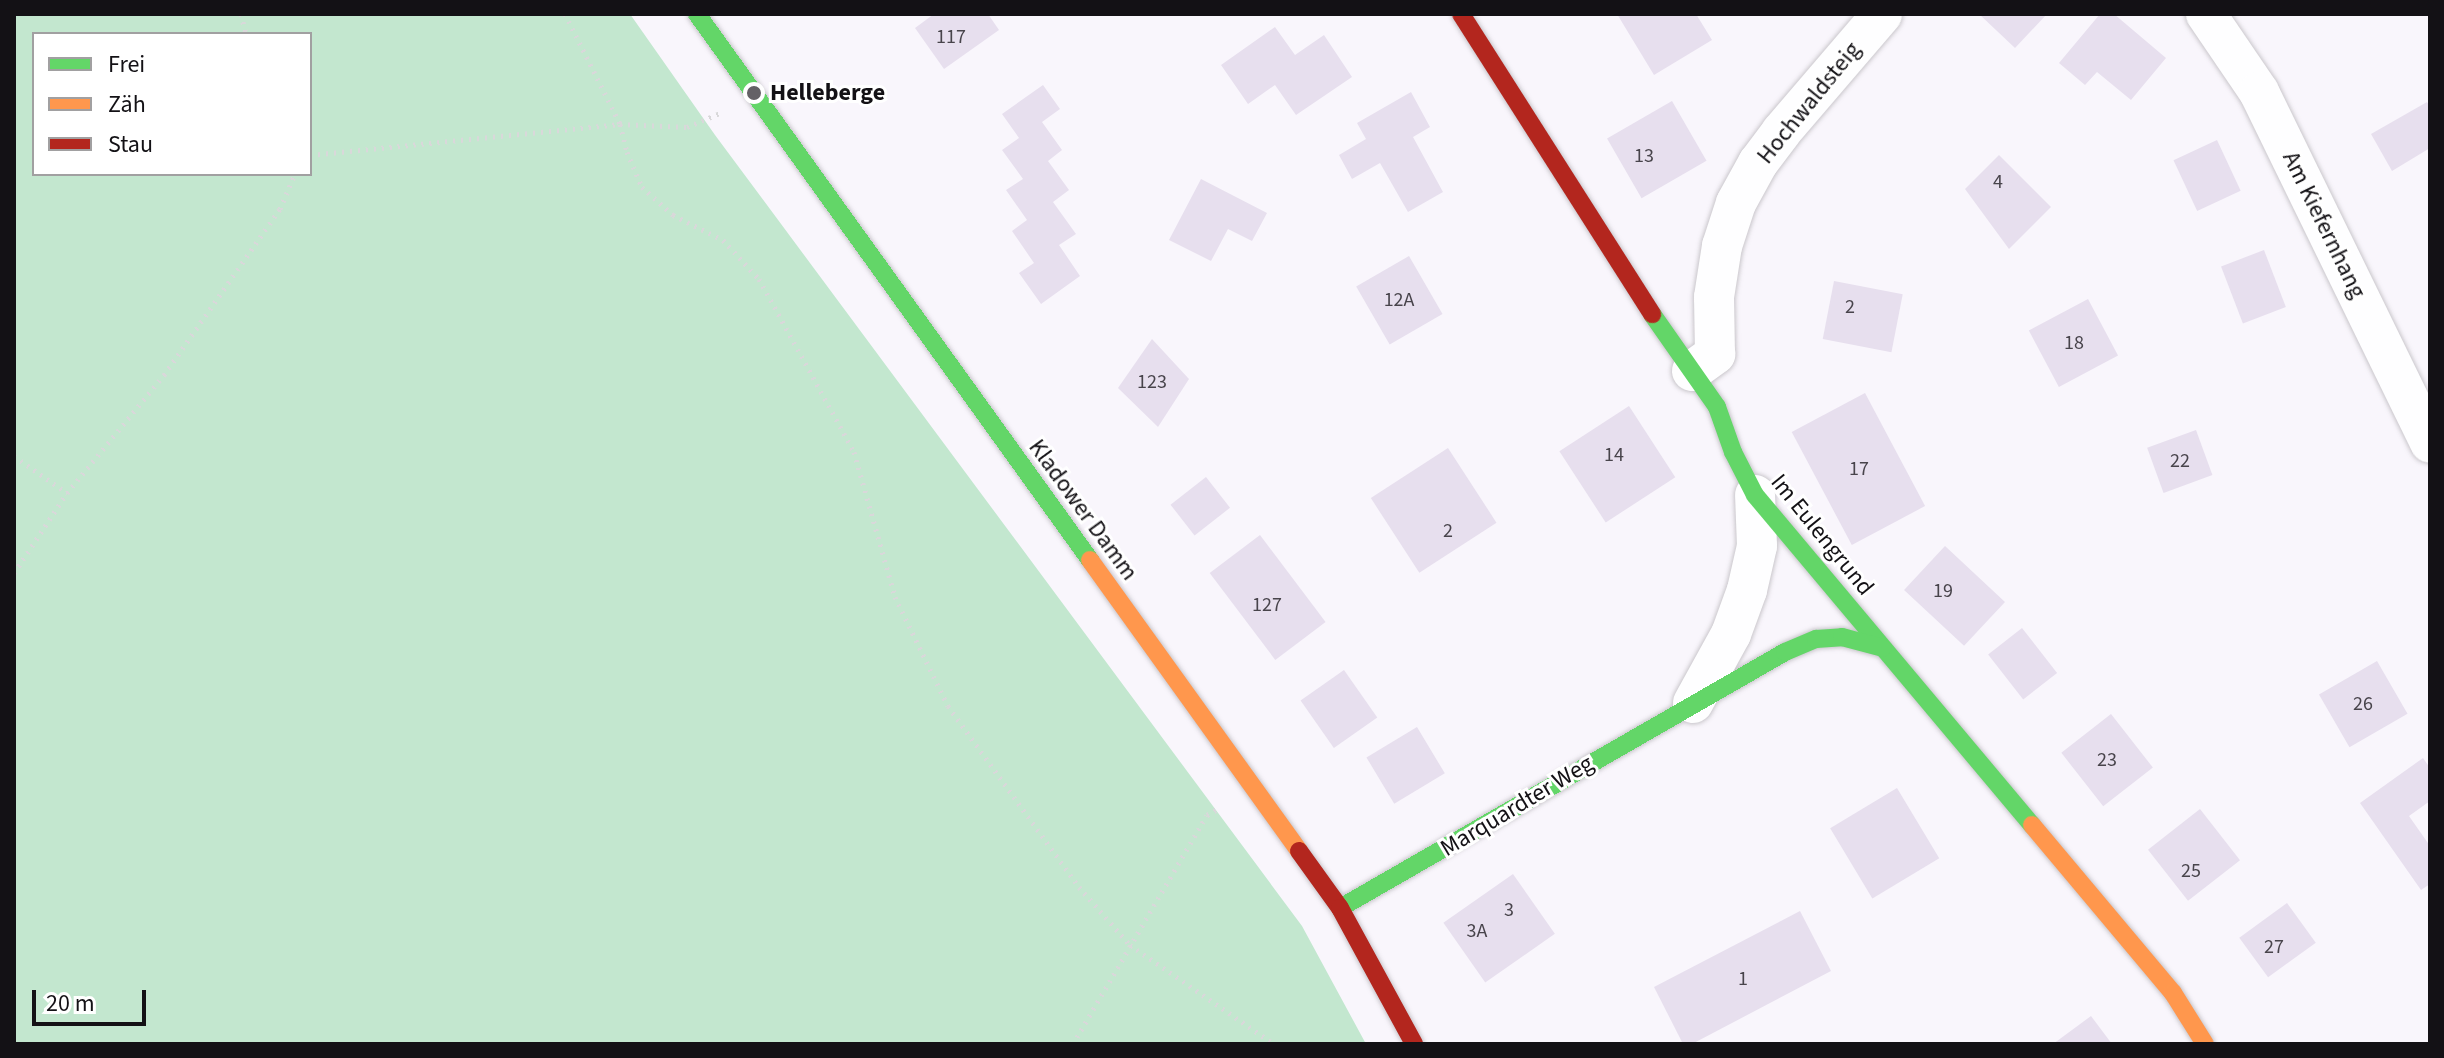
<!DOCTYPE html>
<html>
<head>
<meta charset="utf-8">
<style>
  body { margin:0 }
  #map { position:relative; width:2444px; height:1058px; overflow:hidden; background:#f9f6fc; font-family:"Source Sans 3",sans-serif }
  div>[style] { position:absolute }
  .forest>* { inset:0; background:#c3e7cf }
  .building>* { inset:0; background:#e7dfee; transform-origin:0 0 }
  .path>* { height:5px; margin-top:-2.5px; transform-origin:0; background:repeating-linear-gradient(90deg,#d9d8da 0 2px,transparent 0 8px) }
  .roads { filter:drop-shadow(0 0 2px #cac7cc) drop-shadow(0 0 2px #cac7cc) }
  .street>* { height:40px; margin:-20px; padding:0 20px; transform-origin:20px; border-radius:20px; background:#fefeff }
  .fast>* { height:18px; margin:-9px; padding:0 9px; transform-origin:9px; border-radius:9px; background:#63d668 }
  .slow>* { height:18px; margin:-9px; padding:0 9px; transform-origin:9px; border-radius:9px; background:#ff974d }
  .jam>* { height:18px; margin:-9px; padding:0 9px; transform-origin:9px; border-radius:9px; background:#b3261e }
  .dots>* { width:22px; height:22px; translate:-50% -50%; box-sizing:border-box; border:4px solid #fff; border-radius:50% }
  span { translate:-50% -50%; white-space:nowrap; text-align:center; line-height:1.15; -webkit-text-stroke:6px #fff; paint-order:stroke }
  .number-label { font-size:20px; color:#48444b }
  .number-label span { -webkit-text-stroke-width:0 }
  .poi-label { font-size:24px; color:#131115; font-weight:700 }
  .left { translate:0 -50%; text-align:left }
  .street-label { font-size:24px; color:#131115 }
  .frame { position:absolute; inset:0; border:16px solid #131115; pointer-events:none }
  .legend { position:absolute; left:32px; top:32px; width:280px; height:144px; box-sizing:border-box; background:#fff; border:2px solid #a1a0a1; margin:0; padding:10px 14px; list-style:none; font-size:24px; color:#131115 }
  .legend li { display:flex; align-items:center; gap:16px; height:40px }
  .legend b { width:40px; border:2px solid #a1a0a1 }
  .scale { position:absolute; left:32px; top:990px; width:114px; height:36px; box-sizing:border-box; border:4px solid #131115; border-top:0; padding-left:10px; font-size:24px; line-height:28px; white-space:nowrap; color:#131115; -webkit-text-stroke:6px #fff; paint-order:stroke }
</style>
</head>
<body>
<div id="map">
  <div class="forest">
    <div style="clip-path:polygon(evenodd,14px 14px,630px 14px,715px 135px,1302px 926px,1366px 1044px,14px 1044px,14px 14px,34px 34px,310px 34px,310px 174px,34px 174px,34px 34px)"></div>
  </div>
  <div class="building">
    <div style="clip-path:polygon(934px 14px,988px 14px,999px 30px,944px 69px,915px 28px)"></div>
    <div style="clip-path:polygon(1617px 14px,1696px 14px,1712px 40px,1654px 75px)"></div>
    <div style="clip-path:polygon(1979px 14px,2047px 14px,2015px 48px)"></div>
    <div style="clip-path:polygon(2100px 14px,2114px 14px,2166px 58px,2131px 100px,2097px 72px,2085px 85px,2059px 63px)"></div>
    <div style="clip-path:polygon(1275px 27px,1295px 55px,1324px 35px,1352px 77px,1296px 115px,1275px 85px,1248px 104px,1221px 65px)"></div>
    <div style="clip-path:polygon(1043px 85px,1060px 109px,1042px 122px,1062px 150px,1048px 161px,1069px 190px,1053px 202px,1076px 234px,1059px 245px,1080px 276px,1041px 304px,1019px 273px,1034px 263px,1012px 231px,1027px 220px,1006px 190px,1023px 179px,1002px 150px,1019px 138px,1002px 114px)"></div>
    <div style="clip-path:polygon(1411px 92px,1430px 127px,1413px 137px,1443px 192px,1408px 212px,1380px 163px,1352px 179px,1339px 155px,1366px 139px,1357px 123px)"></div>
    <div style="left:1672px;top:101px;width:69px;height:75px;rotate:60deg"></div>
    <div style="clip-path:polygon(2427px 102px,2430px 107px,2430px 148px,2392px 171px,2371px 134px)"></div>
    <div style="left:2217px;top:140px;width:56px;height:48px;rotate:65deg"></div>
    <div style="clip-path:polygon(1999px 155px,2051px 207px,2009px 249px,1965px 189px)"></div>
    <div style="clip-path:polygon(1201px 179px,1267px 213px,1252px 241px,1228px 229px,1211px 261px,1169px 240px)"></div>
    <div style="left:2264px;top:250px;width:61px;height:46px;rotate:69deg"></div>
    <div style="left:1409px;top:256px;width:67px;height:61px;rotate:60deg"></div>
    <div style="left:1834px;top:281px;width:70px;height:59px;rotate:11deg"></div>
    <div style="left:2088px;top:299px;width:64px;height:67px;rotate:62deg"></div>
    <div style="clip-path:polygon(1152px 339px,1189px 379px,1158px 427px,1118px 388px)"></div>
    <div style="left:1865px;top:393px;width:128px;height:83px;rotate:62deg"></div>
    <div style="left:1629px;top:406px;width:85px;height:83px;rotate:57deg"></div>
    <div style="left:2196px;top:430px;width:48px;height:52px;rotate:70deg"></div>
    <div style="left:1448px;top:448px;width:89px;height:92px;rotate:57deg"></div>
    <div style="left:1206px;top:477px;width:39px;height:45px;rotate:52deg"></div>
    <div style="left:1260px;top:535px;width:109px;height:63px;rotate:53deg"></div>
    <div style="left:1945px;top:546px;width:82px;height:60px;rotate:43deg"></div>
    <div style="left:2022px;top:628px;width:57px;height:43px;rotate:52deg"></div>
    <div style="left:2377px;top:661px;width:61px;height:67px;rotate:60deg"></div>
    <div style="left:1344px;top:670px;width:58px;height:53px;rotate:55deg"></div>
    <div style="left:2111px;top:714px;width:68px;height:63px;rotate:52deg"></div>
    <div style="left:1417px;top:727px;width:54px;height:59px;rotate:59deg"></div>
    <div style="clip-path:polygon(2423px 758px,2430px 768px,2430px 801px,2409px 816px,2430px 846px,2430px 884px,2421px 890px,2360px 803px)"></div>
    <div style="left:1897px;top:788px;width:82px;height:78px;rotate:59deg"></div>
    <div style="left:2200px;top:809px;width:65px;height:66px;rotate:52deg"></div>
    <div style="left:1513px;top:874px;width:73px;height:85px;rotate:55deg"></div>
    <div style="left:2287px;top:903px;width:49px;height:59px;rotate:54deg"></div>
    <div style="clip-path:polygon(1800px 911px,1831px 971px,1692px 1044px,1683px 1044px,1654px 987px)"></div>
    <div style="clip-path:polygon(2091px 1016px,2112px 1044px,2053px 1044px)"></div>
  </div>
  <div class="path">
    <div style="left:241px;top:14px;width:21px;rotate:76deg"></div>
    <div style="left:565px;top:14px;width:123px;rotate:63.4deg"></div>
    <div style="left:620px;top:124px;width:29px;rotate:76deg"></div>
    <div style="left:627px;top:152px;width:38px;rotate:67deg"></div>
    <div style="left:642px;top:187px;width:42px;rotate:42.1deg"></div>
    <div style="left:673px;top:215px;width:56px;rotate:26.6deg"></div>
    <div style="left:723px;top:240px;width:53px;rotate:47.3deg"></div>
    <div style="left:759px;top:279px;width:197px;rotate:61.2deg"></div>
    <div style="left:854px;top:452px;width:151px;rotate:74.2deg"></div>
    <div style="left:895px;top:597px;width:121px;rotate:64.1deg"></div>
    <div style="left:948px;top:706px;width:223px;rotate:54.1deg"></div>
    <div style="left:1079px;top:887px;width:77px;rotate:48.7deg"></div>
    <div style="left:1130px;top:945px;width:175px;rotate:34.5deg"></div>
    <div style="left:310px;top:155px;width:312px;rotate:-5.7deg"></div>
    <div style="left:620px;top:124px;width:67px;rotate:2.6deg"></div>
    <div style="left:687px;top:127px;width:36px;rotate:-23deg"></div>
    <div style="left:14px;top:456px;width:65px;rotate:34.9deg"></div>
    <div style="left:14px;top:573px;width:96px;rotate:-56.5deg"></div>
    <div style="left:67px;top:493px;width:153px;rotate:-50.6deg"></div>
    <div style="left:164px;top:375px;width:203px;rotate:-55.1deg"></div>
    <div style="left:280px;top:209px;width:38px;rotate:-67deg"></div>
    <div style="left:1073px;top:1044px;width:265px;rotate:-59.7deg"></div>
    <div style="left:1207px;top:815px;width:14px;rotate:-30deg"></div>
  </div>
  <div class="roads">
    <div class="street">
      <div style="left:2206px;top:14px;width:94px;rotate:55.8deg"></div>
      <div style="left:2259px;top:92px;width:390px;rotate:64deg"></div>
      <div style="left:1692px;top:371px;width:29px;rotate:-36deg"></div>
      <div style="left:1715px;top:354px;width:57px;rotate:-91deg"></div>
      <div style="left:1714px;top:297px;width:52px;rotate:-81.1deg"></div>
      <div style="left:1722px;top:246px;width:45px;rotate:-72deg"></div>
      <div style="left:1736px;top:203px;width:46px;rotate:-61.2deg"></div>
      <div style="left:1758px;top:163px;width:39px;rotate:-53deg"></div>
      <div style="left:1781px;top:132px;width:155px;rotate:-49.4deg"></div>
      <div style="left:1693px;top:703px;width:79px;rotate:-61.2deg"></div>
      <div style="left:1731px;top:634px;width:47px;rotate:-70deg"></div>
      <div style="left:1747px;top:590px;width:45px;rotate:-77.2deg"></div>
      <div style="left:1757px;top:546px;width:51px;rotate:-92.2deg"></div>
    </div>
    <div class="fast">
      <div style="left:697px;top:14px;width:673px;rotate:54.25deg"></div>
      <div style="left:1652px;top:314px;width:113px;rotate:55deg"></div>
      <div style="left:1717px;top:407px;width:48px;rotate:70.4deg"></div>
      <div style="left:1733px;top:452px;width:48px;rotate:62.9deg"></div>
      <div style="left:1755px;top:495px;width:431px;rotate:50deg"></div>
      <div style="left:1340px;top:908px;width:513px;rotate:-29.91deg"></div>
      <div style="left:1785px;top:652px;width:34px;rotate:-23deg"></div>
      <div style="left:1816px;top:639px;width:26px;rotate:-4deg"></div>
      <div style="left:1842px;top:637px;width:42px;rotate:15deg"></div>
    </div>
    <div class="slow">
      <div style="left:1090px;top:560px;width:358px;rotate:54.3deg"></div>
      <div style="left:2032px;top:825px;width:219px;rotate:50deg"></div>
      <div style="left:2173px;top:993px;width:60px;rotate:57.9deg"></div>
    </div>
    <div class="jam">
      <div style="left:1461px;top:14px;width:356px;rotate:57.5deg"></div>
      <div style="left:1299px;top:851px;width:70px;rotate:54.3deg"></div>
      <div style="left:1340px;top:908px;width:155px;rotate:61.4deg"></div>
    </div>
  </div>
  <div class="dots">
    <div style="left:754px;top:93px;background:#646166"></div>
  </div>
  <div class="number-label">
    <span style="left:951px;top:37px">117</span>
    <span style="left:1644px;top:156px">13</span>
    <span style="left:1998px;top:182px">4</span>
    <span style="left:1399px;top:300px">12A</span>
    <span style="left:1850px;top:307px">2</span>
    <span style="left:2074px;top:343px">18</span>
    <span style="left:1152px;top:382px">123</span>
    <span style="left:1614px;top:455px">14</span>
    <span style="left:2180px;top:461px">22</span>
    <span style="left:1859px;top:469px">17</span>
    <span style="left:1448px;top:531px">2</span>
    <span style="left:1943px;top:591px">19</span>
    <span style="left:1267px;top:605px">127</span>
    <span style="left:2363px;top:704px">26</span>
    <span style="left:2107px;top:760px">23</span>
    <span style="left:2191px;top:871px">25</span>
    <span style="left:1509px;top:910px">3</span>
    <span style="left:1477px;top:931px">3A</span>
    <span style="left:2274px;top:947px">27</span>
    <span style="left:1743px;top:979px">1</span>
  </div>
  <div class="poi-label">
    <span class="left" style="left:770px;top:93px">Helleberge</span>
  </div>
  <div class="street-label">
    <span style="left:1809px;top:103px;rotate:-51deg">Hochwaldsteig</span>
    <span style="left:2324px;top:225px;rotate:64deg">Am Kiefernhang</span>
    <span style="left:1083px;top:510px;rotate:54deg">Kladower Damm</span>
    <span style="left:1822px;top:535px;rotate:51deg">Im Eulengrund</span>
    <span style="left:1517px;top:806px;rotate:-31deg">Marquardter Weg</span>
  </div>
  <div class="frame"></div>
  <ul class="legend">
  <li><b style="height:10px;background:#63d668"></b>Frei</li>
  <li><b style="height:10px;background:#ff974d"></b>Zäh</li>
  <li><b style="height:10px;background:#b3261e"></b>Stau</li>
  </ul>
  <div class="scale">20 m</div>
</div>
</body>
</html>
